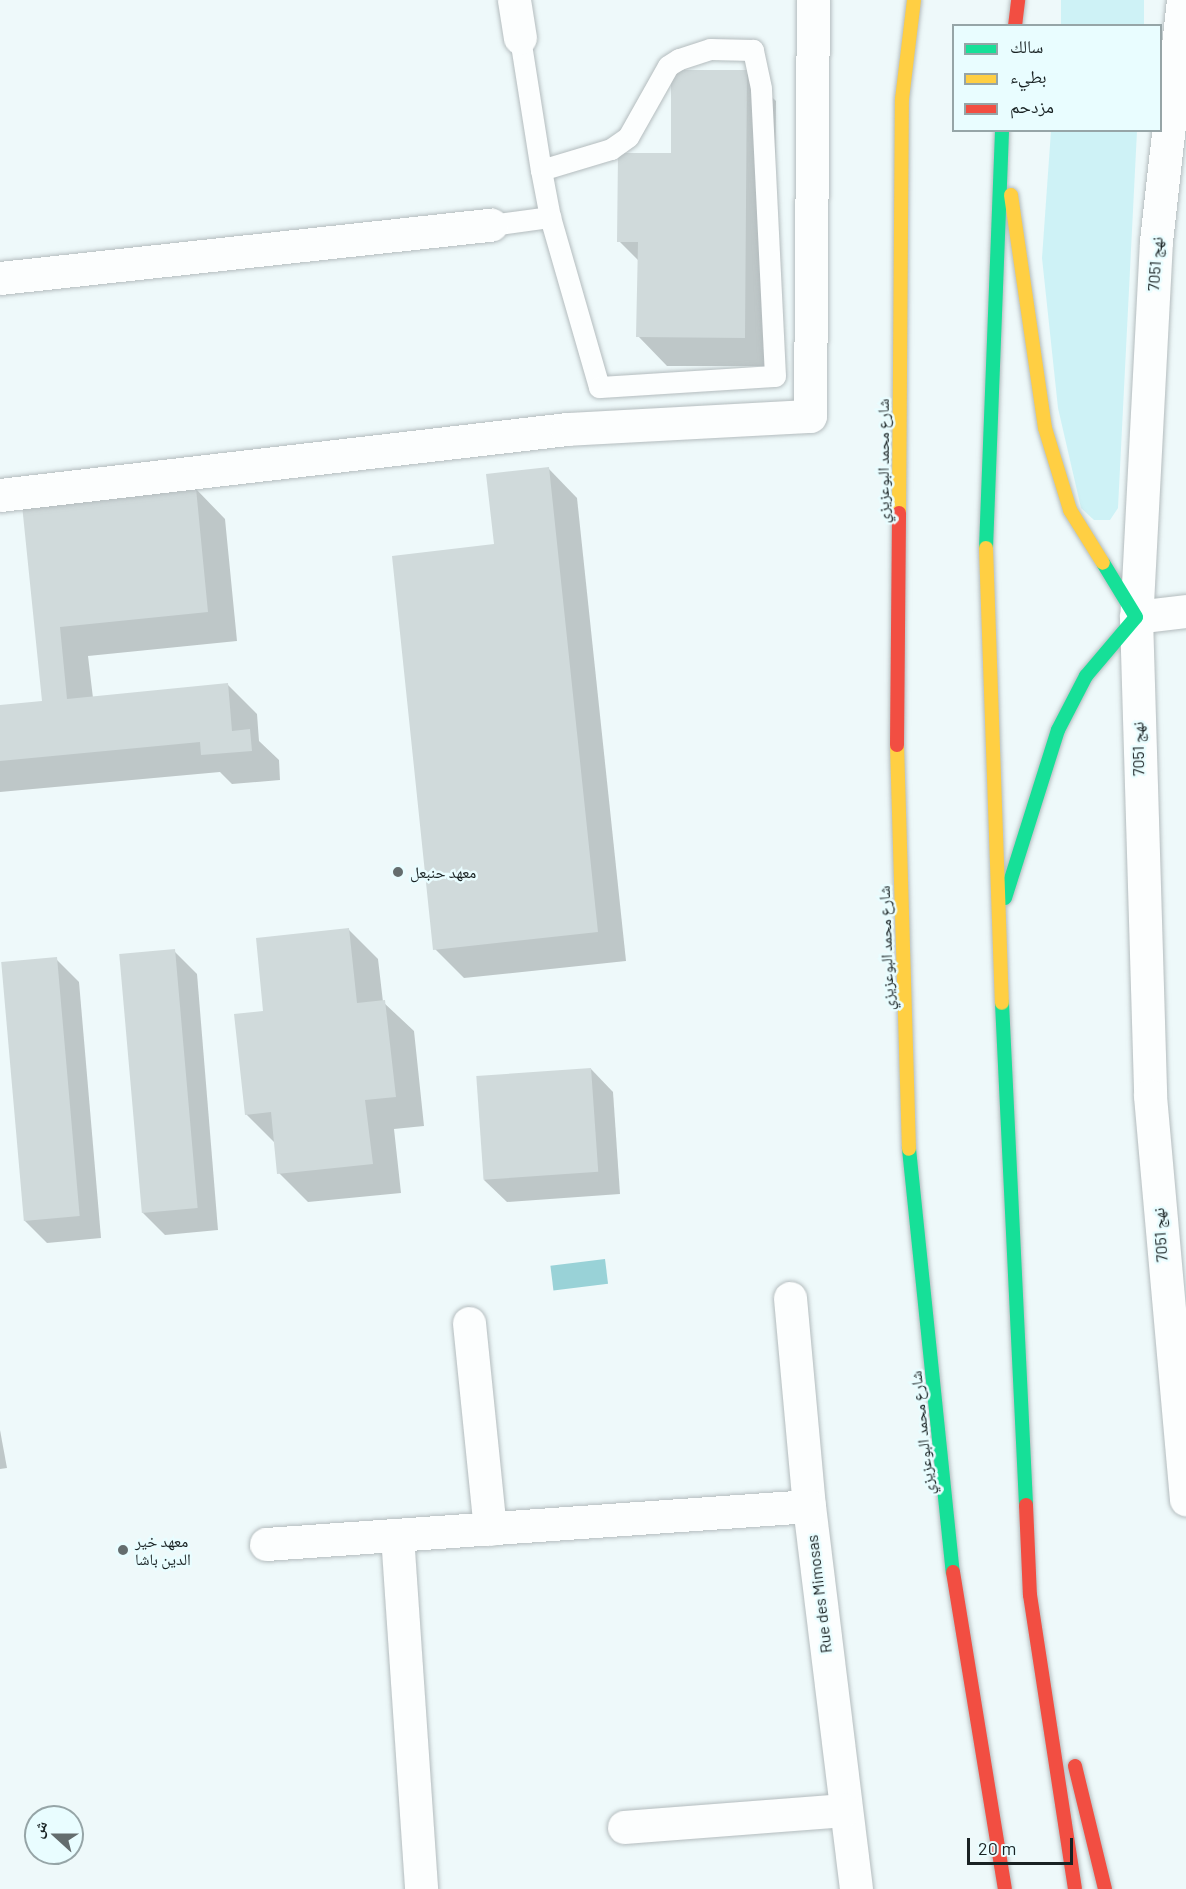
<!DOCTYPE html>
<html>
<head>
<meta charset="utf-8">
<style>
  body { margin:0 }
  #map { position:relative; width:1186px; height:1889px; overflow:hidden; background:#eef9fa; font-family:Barlow,"Noto Naskh Arabic",sans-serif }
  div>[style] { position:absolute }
  .green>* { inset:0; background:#cef2f6; transform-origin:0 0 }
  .water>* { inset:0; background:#99d2d7; transform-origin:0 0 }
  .shadow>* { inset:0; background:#0003 }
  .building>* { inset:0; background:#d0dadb; transform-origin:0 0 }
  .roads { filter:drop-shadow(0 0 2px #b4bcbe) drop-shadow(0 0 2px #b4bcbe) }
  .lane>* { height:21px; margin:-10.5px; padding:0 10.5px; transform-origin:10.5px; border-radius:10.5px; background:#fcfefe }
  .street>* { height:33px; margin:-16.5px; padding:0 16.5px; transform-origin:16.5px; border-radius:16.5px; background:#fcfefe }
  .fast>* { height:14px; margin:-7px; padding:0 7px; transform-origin:7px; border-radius:7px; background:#16e098 }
  .slow>* { height:14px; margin:-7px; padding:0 7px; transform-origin:7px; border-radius:7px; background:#ffcf43 }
  .jam>* { height:14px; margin:-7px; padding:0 7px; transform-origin:7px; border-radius:7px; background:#f24e42 }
  .dots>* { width:16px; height:16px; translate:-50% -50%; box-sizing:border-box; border:3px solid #e9fdff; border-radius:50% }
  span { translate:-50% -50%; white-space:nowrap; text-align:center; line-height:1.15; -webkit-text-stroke:5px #e9fdff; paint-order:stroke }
  .street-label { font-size:16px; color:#192223 }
  .poi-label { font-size:16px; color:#192223 }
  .left { translate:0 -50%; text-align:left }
  .legend { position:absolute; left:952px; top:24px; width:210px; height:108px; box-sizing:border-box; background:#e9fdff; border:2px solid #96a5a7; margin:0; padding:8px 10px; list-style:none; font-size:18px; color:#192223 }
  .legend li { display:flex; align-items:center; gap:12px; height:30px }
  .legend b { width:30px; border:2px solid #96a5a7 }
  .north { position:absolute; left:24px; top:1805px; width:60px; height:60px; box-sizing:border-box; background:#e9fdff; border:2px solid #96a5a7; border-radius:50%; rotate:291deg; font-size:16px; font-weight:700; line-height:24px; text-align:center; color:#192223 }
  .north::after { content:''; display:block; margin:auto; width:21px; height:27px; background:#646d6e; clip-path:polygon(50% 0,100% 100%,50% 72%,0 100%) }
  .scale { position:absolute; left:967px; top:1838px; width:106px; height:27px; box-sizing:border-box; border:3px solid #192223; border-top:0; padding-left:8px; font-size:18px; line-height:21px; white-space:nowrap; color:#192223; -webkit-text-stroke:4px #e9fdff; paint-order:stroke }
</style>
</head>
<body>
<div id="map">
  <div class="green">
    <div style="left:1061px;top:0;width:83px;height:25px"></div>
    <div style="clip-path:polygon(1051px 131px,1137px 131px,1118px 508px,1110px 520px,1094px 520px,1081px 508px,1058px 408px,1042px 258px)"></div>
  </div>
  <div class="water">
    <div style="left:605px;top:1259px;width:25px;height:55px;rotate:83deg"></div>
  </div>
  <div class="shadow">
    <div style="clip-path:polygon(746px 72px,776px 101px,773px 366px,667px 366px,638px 336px,639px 261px,619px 241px,672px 155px)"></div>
    <div style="clip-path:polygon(548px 468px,577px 498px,626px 961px,464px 978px,435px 949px,495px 546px)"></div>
    <div style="clip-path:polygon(196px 489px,225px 519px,237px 641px,88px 656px,93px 698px,228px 685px,257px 714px,259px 741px,279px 760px,280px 780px,232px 784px,220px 772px,0 792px,0 707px,43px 702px,24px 507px)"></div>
    <div style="clip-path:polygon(349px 930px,378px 959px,383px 1002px,414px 1031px,424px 1126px,394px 1129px,401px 1193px,308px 1202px,279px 1173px,275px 1143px,246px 1114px,265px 1013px)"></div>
    <div style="clip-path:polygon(174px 951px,197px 974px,218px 1230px,165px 1235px,142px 1212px)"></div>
    <div style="clip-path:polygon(56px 959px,79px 982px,101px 1238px,47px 1243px,24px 1220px)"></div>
    <div style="clip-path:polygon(591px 1069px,613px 1092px,620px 1194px,507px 1202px,484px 1180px)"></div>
    <div style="clip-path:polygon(0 1430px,7px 1468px,0 1469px)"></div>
  </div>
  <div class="building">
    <div style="clip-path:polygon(671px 70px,747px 70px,745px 338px,636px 337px,638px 242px,617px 242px,618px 153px,671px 153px)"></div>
    <div style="clip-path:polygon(549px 467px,598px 932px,433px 950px,392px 556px,494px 544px,486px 474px)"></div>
    <div style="clip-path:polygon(196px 488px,208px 612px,60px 627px,67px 699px,228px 683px,232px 731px,250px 729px,252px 751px,201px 755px,200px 742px,0 761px,0 705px,42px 701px,22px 505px)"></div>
    <div style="clip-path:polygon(349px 928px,357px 1003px,385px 1000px,396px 1097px,365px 1100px,373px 1164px,277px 1174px,271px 1112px,245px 1115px,234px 1014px,263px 1011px,256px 938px)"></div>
    <div style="left:175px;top:949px;width:260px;height:56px;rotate:85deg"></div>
    <div style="left:57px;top:957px;width:260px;height:56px;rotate:85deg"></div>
    <div style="left:591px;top:1068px;width:104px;height:115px;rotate:86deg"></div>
  </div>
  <div class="roads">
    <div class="lane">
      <div style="left:520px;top:38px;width:134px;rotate:81deg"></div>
      <div style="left:541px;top:170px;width:48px;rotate:79.2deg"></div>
      <div style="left:550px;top:217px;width:177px;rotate:73.9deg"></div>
      <div style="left:599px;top:387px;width:176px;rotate:-3.6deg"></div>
      <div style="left:775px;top:376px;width:288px;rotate:-92.8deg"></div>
      <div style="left:761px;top:88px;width:39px;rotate:-102deg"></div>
      <div style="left:753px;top:50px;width:43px;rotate:-178.7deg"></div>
      <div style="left:710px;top:49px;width:33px;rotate:162deg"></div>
      <div style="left:679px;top:59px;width:13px;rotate:148deg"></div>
      <div style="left:668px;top:66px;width:81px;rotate:119.4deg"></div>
      <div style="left:628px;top:137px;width:21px;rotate:145deg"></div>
      <div style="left:611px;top:149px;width:73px;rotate:163.3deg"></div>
      <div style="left:491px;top:225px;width:60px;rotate:-7.7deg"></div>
    </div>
    <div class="street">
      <div style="left:514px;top:0;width:38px;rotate:81deg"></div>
      <div style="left:1183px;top:0;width:243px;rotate:96.4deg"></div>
      <div style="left:1156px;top:241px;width:377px;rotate:93deg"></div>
      <div style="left:1136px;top:617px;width:479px;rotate:88.3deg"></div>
      <div style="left:1150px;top:1096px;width:405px;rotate:84.9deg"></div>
      <div style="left:0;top:278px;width:494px;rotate:-6.2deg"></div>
      <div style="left:0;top:495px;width:571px;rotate:-6.64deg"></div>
      <div style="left:567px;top:429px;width:243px;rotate:-3.1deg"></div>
      <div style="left:810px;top:416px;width:416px;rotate:-89.6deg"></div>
      <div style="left:1136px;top:617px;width:50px;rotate:-6.8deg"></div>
      <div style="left:790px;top:1298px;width:209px;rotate:84.8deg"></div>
      <div style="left:809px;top:1506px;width:386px;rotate:83deg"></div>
      <div style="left:469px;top:1323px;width:207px;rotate:84.2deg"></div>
      <div style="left:397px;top:1535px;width:355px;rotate:86.1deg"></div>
      <div style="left:266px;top:1544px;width:544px;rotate:-4deg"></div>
      <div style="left:624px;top:1827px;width:221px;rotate:-4.4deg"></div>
    </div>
    <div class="fast">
      <div style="left:986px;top:548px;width:418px;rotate:-87.8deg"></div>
      <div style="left:1005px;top:898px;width:176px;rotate:-72.5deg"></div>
      <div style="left:1058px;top:730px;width:61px;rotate:-62.6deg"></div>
      <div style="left:1086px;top:676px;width:77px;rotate:-49.7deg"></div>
      <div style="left:1136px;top:617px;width:63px;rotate:-121.4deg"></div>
      <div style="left:1002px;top:1003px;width:503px;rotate:87.26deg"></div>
      <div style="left:909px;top:1149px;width:425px;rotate:84.1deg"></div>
    </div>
    <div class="slow">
      <div style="left:1011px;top:195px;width:235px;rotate:81.7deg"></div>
      <div style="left:1045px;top:428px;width:86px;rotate:73deg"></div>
      <div style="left:1070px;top:510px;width:62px;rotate:58.1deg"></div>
      <div style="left:899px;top:513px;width:414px;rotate:-89.6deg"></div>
      <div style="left:902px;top:99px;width:100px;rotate:-83.1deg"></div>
      <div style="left:986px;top:548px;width:455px;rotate:88deg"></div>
      <div style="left:897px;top:745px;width:404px;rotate:88.3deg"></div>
    </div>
    <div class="jam">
      <div style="left:1015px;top:26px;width:26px;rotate:-83deg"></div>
      <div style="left:897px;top:745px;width:232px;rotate:-89.5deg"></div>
      <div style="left:1026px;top:1505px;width:90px;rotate:87.5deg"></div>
      <div style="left:1030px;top:1595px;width:297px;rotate:81.3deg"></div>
      <div style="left:953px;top:1572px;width:321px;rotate:80.7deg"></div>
      <div style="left:1075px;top:1766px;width:127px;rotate:76.3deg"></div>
    </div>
  </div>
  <div class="dots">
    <div style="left:398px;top:872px;background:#646d6e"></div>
    <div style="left:123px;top:1550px;background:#646d6e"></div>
  </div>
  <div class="street-label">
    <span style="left:1155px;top:264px;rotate:-86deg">نهج 7051</span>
    <span style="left:883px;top:461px;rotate:-90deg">شارع محمد البوعزيزي</span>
    <span style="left:1138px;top:749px;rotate:-91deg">نهج 7051</span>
    <span style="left:886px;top:948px;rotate:-92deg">شارع محمد البوعزيزي</span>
    <span style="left:1160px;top:1235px;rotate:-94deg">نهج 7051</span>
    <span style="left:922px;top:1433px;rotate:-96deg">شارع محمد البوعزيزي</span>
    <span style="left:819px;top:1594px;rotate:-97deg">Rue des Mimosas</span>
  </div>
  <div class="poi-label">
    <span class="left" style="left:410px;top:872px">معهد حنبعل</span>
    <span class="left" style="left:135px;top:1550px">معهد خير<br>الدين باشا</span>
  </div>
  <ul class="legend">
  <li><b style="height:8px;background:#16e098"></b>سالك</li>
  <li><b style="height:8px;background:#ffcf43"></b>بطيء</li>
  <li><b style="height:8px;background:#f24e42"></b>مزدحم</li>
  </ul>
  <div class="north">ش</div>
  <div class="scale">20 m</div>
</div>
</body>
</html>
